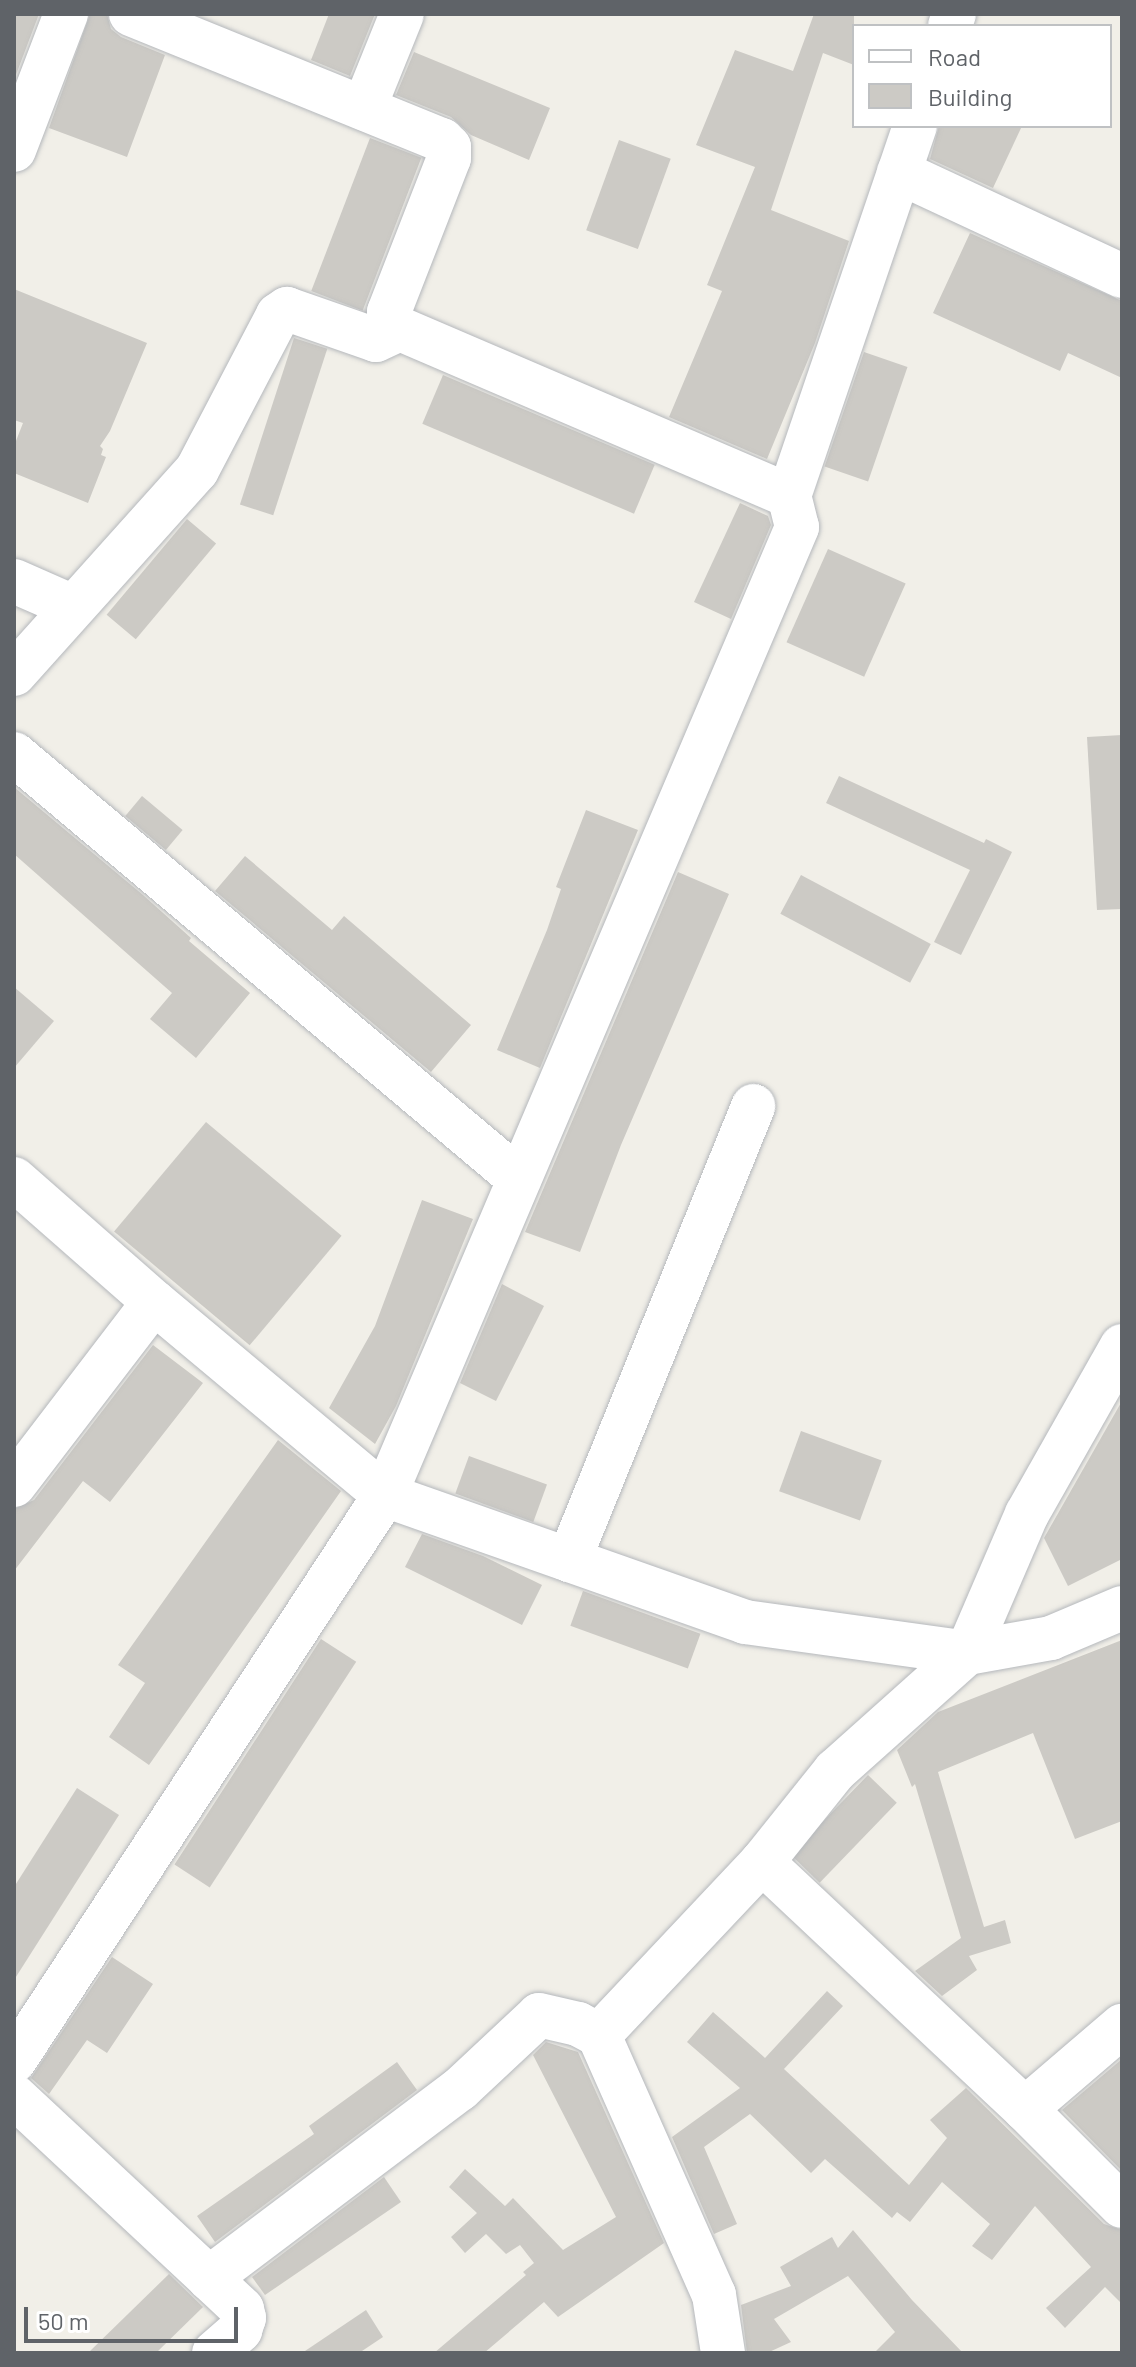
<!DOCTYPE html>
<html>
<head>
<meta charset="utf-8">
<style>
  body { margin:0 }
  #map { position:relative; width:1136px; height:2367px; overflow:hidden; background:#f1efe8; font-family:Barlow,sans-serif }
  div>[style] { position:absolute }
  .building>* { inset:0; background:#cccac5; transform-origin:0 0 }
  .roads { filter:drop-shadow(0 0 2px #b5b8bc) drop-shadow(0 0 2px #b5b8bc) }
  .minor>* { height:44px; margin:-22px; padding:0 22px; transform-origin:22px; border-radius:22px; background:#fff }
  span { translate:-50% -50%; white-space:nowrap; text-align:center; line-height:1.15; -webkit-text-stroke:6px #fff; paint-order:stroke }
  .frame { position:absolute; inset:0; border:16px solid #5f6368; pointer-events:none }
  .legend { position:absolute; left:852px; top:24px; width:260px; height:104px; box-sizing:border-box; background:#fff; border:2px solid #bfc1c3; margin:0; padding:10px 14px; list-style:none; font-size:24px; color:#5f6368 }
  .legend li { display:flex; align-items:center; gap:16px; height:40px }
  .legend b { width:40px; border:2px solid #bfc1c3 }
  .scale { position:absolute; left:24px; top:2307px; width:214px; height:36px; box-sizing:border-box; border:4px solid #5f6368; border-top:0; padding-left:10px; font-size:24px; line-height:28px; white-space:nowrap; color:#5f6368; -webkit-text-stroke:6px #fff; paint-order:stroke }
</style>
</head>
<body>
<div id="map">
  <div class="building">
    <div style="clip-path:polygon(14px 14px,39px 14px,14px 80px)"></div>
    <div style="clip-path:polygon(90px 14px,107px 14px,111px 29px,121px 37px,165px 55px,127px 157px,49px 128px)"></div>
    <div style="clip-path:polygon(329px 14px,375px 14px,350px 76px,311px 60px)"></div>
    <div style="clip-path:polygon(814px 14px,854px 14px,854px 65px,823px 53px,771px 210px,849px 241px,815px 343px,767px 459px,669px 417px,722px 291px,707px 285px,755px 167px,696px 145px,735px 50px,793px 71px)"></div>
    <div style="clip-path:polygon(414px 52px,550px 108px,529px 160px,471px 135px,451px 117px,396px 95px)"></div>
    <div style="clip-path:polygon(939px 126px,1022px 126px,993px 188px,930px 159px)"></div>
    <div style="left:370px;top:138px;width:55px;height:164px;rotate:21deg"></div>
    <div style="left:619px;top:140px;width:55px;height:96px;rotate:20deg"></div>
    <div style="clip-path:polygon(970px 233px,1122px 301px,1122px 378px,1068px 353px,1060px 371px,933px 313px)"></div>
    <div style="clip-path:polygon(14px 289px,147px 343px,110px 431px,100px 446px,103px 449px,101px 455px,106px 457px,88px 503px,14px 473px,14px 446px,23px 423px,14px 420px)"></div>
    <div style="left:294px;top:338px;width:35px;height:175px;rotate:18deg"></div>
    <div style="left:864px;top:352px;width:46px;height:121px;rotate:19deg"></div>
    <div style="left:443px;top:375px;width:230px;height:53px;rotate:23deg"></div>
    <div style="clip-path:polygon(740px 503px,768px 516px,771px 525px,731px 619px,694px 602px)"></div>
    <div style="left:187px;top:519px;width:38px;height:125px;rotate:40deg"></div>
    <div style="left:828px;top:549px;width:85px;height:102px;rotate:24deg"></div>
    <div style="clip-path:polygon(1122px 735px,1122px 909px,1097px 910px,1087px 737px)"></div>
    <div style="clip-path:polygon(839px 776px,984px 843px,986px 839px,1012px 852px,961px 955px,934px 942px,970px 870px,826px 803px)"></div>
    <div style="clip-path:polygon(14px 787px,143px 895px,191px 938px,189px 941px,250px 993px,196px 1058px,150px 1019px,172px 993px,14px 854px)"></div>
    <div style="left:142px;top:796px;width:53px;height:26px;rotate:40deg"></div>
    <div style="clip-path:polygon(586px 810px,638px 830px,540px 1068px,497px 1050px,547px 930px,561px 889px,556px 887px)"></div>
    <div style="clip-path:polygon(245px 856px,332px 930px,344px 916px,471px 1025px,431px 1072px,215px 891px)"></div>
    <div style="clip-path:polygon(678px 872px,729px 894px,621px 1145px,580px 1252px,525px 1232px)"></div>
    <div style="left:801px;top:875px;width:147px;height:44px;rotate:28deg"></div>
    <div style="clip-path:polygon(14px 987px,54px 1021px,14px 1068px)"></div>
    <div style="left:206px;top:1122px;width:177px;height:143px;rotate:40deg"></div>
    <div style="clip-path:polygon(422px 1200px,473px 1219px,396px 1406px,375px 1444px,329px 1408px,375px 1326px)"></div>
    <div style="clip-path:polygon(502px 1284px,544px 1306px,496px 1401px,460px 1383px)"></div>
    <div style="clip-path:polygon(153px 1345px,203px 1383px,110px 1502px,83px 1481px,14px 1571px,14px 1509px,34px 1500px)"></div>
    <div style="clip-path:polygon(1122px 1401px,1122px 1559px,1068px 1586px,1044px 1538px)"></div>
    <div style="left:801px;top:1431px;width:86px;height:64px;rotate:20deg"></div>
    <div style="clip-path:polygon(278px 1440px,341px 1491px,149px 1765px,109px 1737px,145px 1683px,118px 1665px)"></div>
    <div style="left:469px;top:1456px;width:83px;height:40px;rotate:20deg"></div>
    <div style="clip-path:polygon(422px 1534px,483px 1556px,542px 1585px,522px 1625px,405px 1567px)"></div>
    <div style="left:583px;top:1591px;width:125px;height:37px;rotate:20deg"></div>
    <div style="left:321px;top:1639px;width:42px;height:269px;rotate:33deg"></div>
    <div style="clip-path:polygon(1122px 1640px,1122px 1821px,1075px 1839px,1033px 1733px,938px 1772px,984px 1927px,1005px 1920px,1011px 1943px,969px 1956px,977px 1970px,942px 1996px,915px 1971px,961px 1938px,915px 1784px,912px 1787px,897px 1750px,938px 1712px)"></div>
    <div style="left:868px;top:1775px;width:40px;height:111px;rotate:44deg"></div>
    <div style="clip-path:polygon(77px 1788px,119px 1815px,14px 1980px,14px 1887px)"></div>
    <div style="clip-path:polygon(112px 1957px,153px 1984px,107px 2053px,87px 2040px,49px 2094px,31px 2078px)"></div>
    <div style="clip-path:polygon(827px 1991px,843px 2006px,784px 2069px,909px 2185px,947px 2138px,930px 2120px,966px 2088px,1104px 2224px,1122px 2230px,1122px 2304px,1105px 2287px,1065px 2328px,1046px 2308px,1091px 2267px,1035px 2206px,992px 2260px,972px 2246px,990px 2224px,942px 2182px,910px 2222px,897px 2212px,892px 2218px,825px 2159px,811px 2173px,750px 2114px,704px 2147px,737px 2224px,714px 2234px,672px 2137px,740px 2088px,687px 2042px,713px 2012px,765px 2058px)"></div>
    <div style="clip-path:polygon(546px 2042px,578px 2052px,664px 2243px,558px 2317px,544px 2302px,484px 2353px,434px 2353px,526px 2275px,523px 2272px,534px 2263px,520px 2245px,506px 2254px,486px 2234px,465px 2253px,451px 2237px,477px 2213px,449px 2187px,465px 2169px,505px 2206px,513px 2198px,563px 2250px,616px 2217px,533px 2055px)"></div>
    <div style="clip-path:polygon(1122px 2059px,1122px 2171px,1062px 2110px)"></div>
    <div style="clip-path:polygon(397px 2062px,417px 2090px,215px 2242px,197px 2216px,314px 2134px,309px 2126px)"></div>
    <div style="clip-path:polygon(384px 2177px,401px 2202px,265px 2295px,252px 2277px)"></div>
    <div style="clip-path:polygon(853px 2230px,912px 2300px,963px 2353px,874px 2353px,895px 2332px,848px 2276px,774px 2319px,791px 2342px,767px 2353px,747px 2353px,741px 2305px,791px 2286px,780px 2267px,832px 2237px,838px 2248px)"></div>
    <div style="clip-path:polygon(169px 2274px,203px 2307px,156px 2353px,88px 2353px)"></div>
    <div style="clip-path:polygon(366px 2310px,383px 2337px,359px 2353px,302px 2353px)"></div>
  </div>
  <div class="roads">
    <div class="minor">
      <div style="left:131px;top:14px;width:336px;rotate:22.1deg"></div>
      <div style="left:442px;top:140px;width:10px;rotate:45deg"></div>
      <div style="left:449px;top:147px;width:11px;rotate:90deg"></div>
      <div style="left:449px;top:158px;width:165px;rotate:111.3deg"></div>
      <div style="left:389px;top:312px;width:10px;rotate:73deg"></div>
      <div style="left:392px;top:322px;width:11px;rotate:41deg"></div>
      <div style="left:400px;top:329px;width:423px;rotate:23.2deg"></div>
      <div style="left:950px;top:26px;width:13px;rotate:-72deg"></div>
      <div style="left:364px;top:108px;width:101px;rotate:-68deg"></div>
      <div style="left:14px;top:150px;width:146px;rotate:-69.1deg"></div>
      <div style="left:899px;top:172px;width:246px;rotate:25deg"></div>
      <div style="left:14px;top:581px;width:62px;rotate:23.7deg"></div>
      <div style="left:14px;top:674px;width:274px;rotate:-48.1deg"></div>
      <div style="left:197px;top:470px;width:175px;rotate:-62.4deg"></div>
      <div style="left:278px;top:315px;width:11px;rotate:-34deg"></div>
      <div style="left:287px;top:309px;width:94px;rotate:19.2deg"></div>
      <div style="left:376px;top:340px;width:26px;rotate:-25deg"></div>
      <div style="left:14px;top:754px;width:660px;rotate:40.08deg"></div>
      <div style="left:14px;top:1179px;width:186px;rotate:41.3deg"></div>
      <div style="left:154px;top:1302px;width:301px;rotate:39.9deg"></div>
      <div style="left:385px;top:1495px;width:382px;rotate:19.4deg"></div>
      <div style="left:745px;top:1622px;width:224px;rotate:7.9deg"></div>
      <div style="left:967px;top:1653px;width:85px;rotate:-10.1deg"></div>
      <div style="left:1051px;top:1638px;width:77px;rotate:-22.9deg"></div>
      <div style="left:14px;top:1485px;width:230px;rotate:-52.6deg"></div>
      <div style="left:569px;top:1560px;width:490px;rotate:-67.9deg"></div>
      <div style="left:762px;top:1862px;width:361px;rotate:43.2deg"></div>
      <div style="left:1025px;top:2109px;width:137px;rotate:45deg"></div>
      <div style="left:14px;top:2061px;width:677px;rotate:-56.76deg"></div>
      <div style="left:385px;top:1495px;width:1052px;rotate:-66.94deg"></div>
      <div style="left:797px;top:527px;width:32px;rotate:-104deg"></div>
      <div style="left:789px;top:496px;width:391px;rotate:-71.2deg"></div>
      <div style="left:14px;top:2096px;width:267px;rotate:43deg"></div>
      <div style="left:1025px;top:2109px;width:128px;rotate:-40.6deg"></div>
      <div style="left:214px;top:2353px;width:35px;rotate:-41deg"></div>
      <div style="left:240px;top:2330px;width:13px;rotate:-72deg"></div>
      <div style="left:244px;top:2318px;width:9px;rotate:-103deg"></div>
      <div style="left:242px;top:2309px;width:45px;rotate:-136.8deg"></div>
      <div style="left:209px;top:2278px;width:314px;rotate:-37deg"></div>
      <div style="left:460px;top:2089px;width:108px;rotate:-43.1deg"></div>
      <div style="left:539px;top:2015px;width:40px;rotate:13deg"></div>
      <div style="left:578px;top:2024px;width:24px;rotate:28deg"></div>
      <div style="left:723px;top:2353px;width:59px;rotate:-98.8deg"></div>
      <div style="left:714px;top:2295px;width:284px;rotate:-113.9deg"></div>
      <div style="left:599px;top:2035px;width:238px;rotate:-46.7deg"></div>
      <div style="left:762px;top:1862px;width:117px;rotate:-51.3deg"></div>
      <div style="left:835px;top:1771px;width:177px;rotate:-41.8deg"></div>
      <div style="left:967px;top:1653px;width:151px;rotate:-66.7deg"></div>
      <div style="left:1027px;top:1514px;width:193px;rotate:-60.5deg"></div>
    </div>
  </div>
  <div class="frame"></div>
  <ul class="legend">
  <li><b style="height:10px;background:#fff"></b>Road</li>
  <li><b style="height:22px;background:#cccac5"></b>Building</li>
  </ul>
  <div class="scale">50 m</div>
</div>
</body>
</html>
